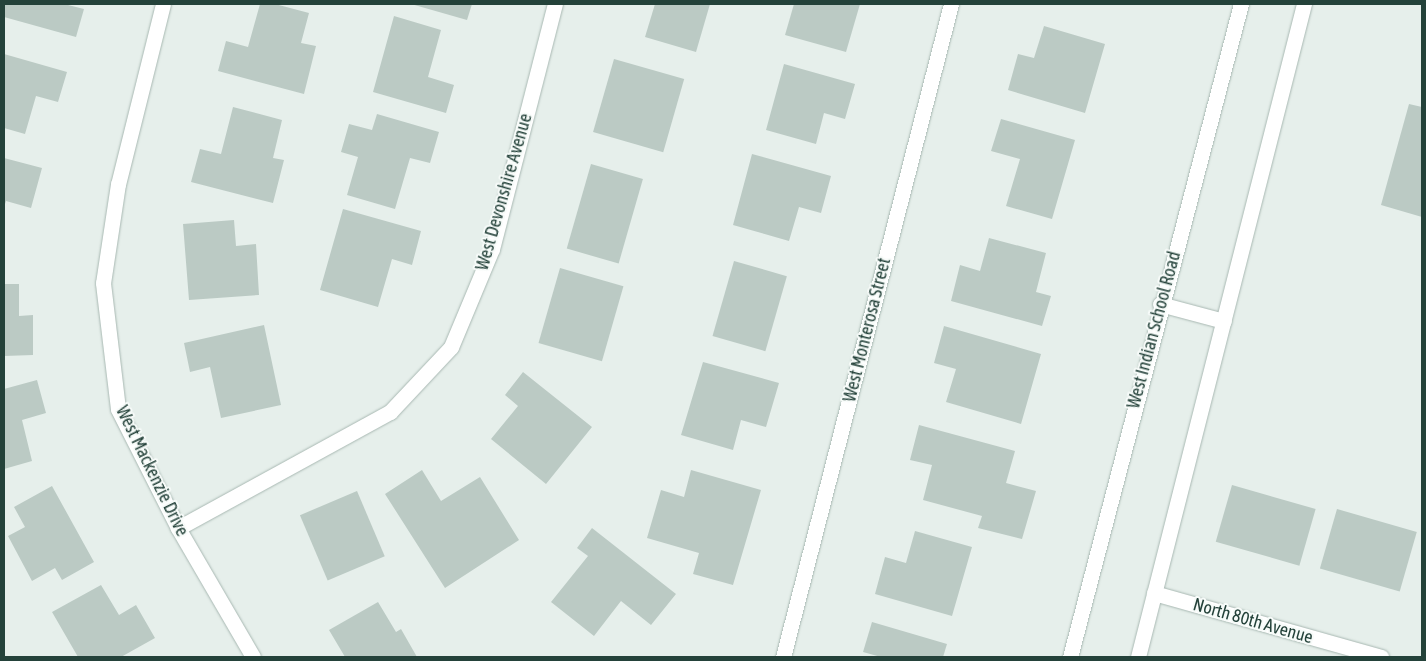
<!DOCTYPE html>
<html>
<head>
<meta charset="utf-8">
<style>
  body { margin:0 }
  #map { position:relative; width:1426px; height:661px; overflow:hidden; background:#e6efeb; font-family:"Asap Condensed",sans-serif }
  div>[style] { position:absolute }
  .building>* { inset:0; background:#bbcac4; transform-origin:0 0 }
  .roads { filter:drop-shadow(0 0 1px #a8b8b2) drop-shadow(0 0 1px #a8b8b2) }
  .service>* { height:15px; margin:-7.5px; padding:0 7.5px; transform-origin:7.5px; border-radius:7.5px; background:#fff }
  .minor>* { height:15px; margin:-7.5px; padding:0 7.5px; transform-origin:7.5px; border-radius:7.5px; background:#fff }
  .secondary>* { height:15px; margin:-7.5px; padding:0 7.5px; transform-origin:7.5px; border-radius:7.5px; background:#fff }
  span { translate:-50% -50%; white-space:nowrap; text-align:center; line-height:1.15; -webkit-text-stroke:4px #f7fbf9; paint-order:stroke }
  .street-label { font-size:18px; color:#24423a }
  .frame { position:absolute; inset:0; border:5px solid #24423a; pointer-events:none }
</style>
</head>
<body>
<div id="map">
  <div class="building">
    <div style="clip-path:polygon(4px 4px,64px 4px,84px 9px,76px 37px,4px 17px)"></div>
    <div style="clip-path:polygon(260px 4px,275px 4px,309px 13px,301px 43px,316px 46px,304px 94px,218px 71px,226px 41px,248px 47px)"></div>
    <div style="clip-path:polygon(411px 4px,472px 4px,467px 20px)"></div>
    <div style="clip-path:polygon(655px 4px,710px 4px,696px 52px,645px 37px)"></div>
    <div style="clip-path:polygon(794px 4px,860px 4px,846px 52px,785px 35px)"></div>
    <div style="clip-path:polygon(394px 16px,441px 30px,428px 77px,454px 85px,446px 113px,373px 92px)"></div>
    <div style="clip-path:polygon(1044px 26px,1105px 44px,1085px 113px,1008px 90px,1018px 54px,1034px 58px)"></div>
    <div style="clip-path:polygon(4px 54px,67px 72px,58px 102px,36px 96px,25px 134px,4px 128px)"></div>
    <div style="left:614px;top:59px;width:73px;height:76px;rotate:16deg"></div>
    <div style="clip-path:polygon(784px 64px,855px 84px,845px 119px,824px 113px,816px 144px,766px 130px)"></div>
    <div style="clip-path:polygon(1409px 104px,1422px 107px,1422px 217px,1381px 205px)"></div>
    <div style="clip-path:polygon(233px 107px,282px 120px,273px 158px,284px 160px,273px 203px,191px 182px,200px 149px,221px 154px)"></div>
    <div style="clip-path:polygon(377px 114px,439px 132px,430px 163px,410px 158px,395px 209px,347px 195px,358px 157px,341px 152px,349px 124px,372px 130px)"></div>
    <div style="clip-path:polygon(1001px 119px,1075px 140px,1052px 219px,1006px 206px,1020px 159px,991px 151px)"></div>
    <div style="clip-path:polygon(752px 154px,831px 176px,821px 213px,799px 207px,789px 241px,733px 225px)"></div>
    <div style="clip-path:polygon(4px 158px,42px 168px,31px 208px,6px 201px,4px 207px)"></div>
    <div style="left:591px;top:164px;width:54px;height:88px;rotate:16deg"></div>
    <div style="clip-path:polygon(343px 209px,421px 231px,412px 265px,392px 259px,378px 307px,320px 290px)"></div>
    <div style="clip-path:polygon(234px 220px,236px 246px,256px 244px,259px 295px,189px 300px,183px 224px)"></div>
    <div style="clip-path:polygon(989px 238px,1046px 253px,1036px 292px,1051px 296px,1042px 326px,951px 301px,960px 265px,980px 271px)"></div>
    <div style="left:734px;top:261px;width:55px;height:78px;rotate:16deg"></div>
    <div style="left:560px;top:268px;width:66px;height:78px;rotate:16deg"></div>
    <div style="clip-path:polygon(4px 284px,19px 284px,19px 316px,33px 315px,33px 355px,4px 356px)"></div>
    <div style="clip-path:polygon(264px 325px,281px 405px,221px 418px,210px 367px,190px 372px,184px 343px)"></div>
    <div style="clip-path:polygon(944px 326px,1041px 354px,1021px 424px,946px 402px,956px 369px,934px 363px)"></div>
    <div style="clip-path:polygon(703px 362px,779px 383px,766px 427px,741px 420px,733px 450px,681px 435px)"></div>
    <div style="clip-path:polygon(523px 372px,592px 427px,546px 484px,491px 439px,518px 406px,505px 395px)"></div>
    <div style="clip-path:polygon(37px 380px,46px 413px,22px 420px,32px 461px,4px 469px,4px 389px)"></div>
    <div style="clip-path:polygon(919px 425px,1015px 451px,1006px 483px,1036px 491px,1022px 539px,978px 528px,982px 516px,923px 500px,932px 465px,910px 460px)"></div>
    <div style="clip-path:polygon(422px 470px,441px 501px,480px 477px,519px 540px,445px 588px,385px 494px)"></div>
    <div style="clip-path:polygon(691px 470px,761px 490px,733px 585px,693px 574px,699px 553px,647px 538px,661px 490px,684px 497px)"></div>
    <div style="left:1232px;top:485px;width:87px;height:59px;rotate:16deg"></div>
    <div style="clip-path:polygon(52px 486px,94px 562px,62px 580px,55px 568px,32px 581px,8px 536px,25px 527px,14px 507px)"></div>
    <div style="left:357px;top:491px;width:71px;height:62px;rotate:67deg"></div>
    <div style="left:1337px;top:509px;width:83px;height:62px;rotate:16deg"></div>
    <div style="clip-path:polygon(592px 528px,676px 594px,651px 625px,621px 601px,594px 636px,551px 602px,588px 556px,577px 548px)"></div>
    <div style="clip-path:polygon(915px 531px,972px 547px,952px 616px,875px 594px,885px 557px,906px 563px)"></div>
    <div style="clip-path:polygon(101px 585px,119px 615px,136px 605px,155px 638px,121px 657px,78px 657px,52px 612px)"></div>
    <div style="clip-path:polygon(378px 602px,396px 632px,401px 629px,417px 657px,345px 657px,329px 630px)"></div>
    <div style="clip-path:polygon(872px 622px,947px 644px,943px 657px,881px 657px,863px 652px)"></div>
  </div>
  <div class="roads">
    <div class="service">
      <div style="left:1138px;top:657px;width:674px;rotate:-75.74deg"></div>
    </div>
    <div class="minor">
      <div style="left:163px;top:4px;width:186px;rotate:104deg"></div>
      <div style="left:118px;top:184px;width:100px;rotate:98.6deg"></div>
      <div style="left:103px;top:283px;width:127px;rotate:83.2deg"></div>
      <div style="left:118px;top:409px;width:133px;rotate:63.2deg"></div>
      <div style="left:178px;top:528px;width:149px;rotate:59.8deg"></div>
      <div style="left:1160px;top:304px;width:66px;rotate:14.9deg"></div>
      <div style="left:178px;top:528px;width:242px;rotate:-28.7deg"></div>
      <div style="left:390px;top:412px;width:89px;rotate:-46.8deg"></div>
      <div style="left:451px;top:347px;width:106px;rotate:-67.3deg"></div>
      <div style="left:492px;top:249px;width:253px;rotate:-75.6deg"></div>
      <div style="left:1154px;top:593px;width:236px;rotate:15.7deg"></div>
      <div style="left:783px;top:657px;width:674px;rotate:-75.57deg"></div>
    </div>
    <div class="secondary">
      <div style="left:1070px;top:657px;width:675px;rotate:-75.33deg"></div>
    </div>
  </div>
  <div class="street-label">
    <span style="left:504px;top:192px;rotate:-74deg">West Devonshire Avenue</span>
    <span style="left:867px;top:330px;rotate:-76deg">West Monterosa Street</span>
    <span style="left:1154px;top:330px;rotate:-75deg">West Indian School Road</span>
    <span style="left:152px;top:471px;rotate:64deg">West Mackenzie Drive</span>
    <span style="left:1253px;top:621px;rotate:16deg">North 80th Avenue</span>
  </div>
  <div class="frame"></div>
</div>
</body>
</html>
